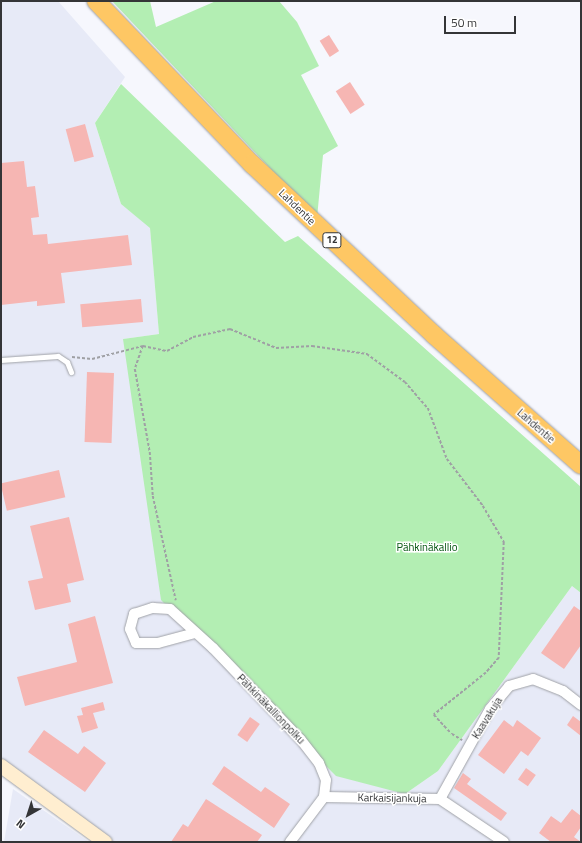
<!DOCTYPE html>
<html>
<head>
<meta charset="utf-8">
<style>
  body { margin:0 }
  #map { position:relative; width:582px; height:843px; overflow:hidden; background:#f6f7fd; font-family:"Titillium Web",sans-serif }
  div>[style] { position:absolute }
  .built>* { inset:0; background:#e7eaf7 }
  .green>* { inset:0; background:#b3eeb3 }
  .building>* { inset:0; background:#f6b6b3; transform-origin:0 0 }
  .path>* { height:1.5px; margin-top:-0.75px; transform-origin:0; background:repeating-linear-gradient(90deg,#9fa0a4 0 3px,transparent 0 5px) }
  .roads { filter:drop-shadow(0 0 1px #a0a2a7) drop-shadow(0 0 1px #a0a2a7) }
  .lane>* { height:5px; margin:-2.5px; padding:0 2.5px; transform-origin:2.5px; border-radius:2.5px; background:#fff }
  .street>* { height:10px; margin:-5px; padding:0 5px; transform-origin:5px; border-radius:5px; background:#fff }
  .secondary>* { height:14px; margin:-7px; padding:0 7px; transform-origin:7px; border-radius:7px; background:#ffeed0 }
  .highway>* { height:18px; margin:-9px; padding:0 9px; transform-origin:9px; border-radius:9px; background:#fec764 }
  span { translate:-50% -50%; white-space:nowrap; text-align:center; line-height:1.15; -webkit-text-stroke:3px #fff; paint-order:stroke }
  .shield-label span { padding:1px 3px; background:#fff; border:1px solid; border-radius:3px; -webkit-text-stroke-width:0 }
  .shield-label { font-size:10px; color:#343537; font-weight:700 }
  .street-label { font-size:11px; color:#343537 }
  .park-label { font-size:11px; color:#02540f }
  .frame { position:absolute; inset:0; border:2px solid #343537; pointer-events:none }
  .north { position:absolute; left:8px; top:795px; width:40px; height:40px; -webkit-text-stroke:3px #fff; paint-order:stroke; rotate:219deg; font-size:11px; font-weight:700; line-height:16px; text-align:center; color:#343537 }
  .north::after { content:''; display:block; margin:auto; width:14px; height:18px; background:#343537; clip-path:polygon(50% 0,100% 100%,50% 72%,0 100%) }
  .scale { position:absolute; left:444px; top:16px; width:72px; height:18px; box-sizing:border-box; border:2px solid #343537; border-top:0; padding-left:5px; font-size:12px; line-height:14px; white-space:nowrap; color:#343537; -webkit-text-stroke:3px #fff; paint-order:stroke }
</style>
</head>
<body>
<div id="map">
  <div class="built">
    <div style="clip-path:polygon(1px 1px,58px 1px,125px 77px,95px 123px,121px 204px,150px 227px,159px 334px,123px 339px,405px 794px,438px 771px,572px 586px,581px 593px,581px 842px,105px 842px,1px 766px)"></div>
    <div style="clip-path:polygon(13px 789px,89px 842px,4px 842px)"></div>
  </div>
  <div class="green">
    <div style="clip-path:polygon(112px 1px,150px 1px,156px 27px,216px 1px,279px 1px,297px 22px,319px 66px,301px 75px,338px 146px,323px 155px,317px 218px)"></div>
    <div style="clip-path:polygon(121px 84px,285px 242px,298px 236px,581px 487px,581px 593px,572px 586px,438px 771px,405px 794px,336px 776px,161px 600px,123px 339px,159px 334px,150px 228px,121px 204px,95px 123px)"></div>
  </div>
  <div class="building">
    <div style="left:329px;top:35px;width:19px;height:11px;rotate:58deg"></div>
    <div style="left:350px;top:82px;width:27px;height:17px;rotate:57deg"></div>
    <div style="left:85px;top:124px;width:34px;height:20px;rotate:75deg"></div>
    <div style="clip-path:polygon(24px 161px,27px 187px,35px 186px,39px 217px,31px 218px,33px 235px,47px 234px,48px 244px,128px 235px,132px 265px,61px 273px,65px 303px,37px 306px,37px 301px,1px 305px,1px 163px)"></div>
    <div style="left:141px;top:299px;width:23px;height:61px;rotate:85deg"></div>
    <div style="left:87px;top:372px;width:27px;height:70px;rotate:2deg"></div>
    <div style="left:59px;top:470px;width:28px;height:60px;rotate:77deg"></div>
    <div style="clip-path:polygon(69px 517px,84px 580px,67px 584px,71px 602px,35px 610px,28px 581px,43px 578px,30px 526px)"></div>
    <div style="clip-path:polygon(574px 606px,581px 611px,581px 645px,564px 669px,541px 653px)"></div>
    <div style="clip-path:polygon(95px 616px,113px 683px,25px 706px,17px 677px,77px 662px,68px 624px)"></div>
    <div style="clip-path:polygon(103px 702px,105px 710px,93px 713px,98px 728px,82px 733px,77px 716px,83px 715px,81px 708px)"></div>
    <div style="clip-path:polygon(573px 716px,581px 722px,581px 736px,567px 725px)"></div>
    <div style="left:250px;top:717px;width:12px;height:22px;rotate:35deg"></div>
    <div style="clip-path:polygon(504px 720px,513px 727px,517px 720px,541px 738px,528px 756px,521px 751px,504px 774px,478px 755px)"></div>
    <div style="clip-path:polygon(44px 730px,78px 754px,84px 746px,106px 763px,85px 792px,28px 752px)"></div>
    <div style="clip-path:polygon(224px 766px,261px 792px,265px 787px,290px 804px,274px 828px,212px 784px)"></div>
    <div style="left:526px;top:768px;width:12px;height:14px;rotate:35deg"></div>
    <div style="clip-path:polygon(463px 773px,471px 779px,467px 784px,507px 813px,501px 821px,454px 788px)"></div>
    <div style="clip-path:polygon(206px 799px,262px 835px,257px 842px,171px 842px,183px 824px,188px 827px)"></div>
    <div style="clip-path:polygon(572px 809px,581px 816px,581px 827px,574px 837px,581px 842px,551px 842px,539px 833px,551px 816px,561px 823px)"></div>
  </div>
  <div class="path">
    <div style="left:143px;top:346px;width:24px;rotate:109deg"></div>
    <div style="left:135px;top:369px;width:84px;rotate:79.8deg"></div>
    <div style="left:150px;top:452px;width:44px;rotate:86.1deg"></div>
    <div style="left:153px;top:496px;width:107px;rotate:77.6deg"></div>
    <div style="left:72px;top:357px;width:20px;rotate:6deg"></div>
    <div style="left:92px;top:359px;width:53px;rotate:-14.3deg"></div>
    <div style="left:143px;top:346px;width:25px;rotate:12deg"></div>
    <div style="left:167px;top:351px;width:30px;rotate:-28deg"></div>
    <div style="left:193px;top:337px;width:38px;rotate:-12deg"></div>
    <div style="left:230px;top:329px;width:50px;rotate:22.4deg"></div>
    <div style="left:276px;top:348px;width:36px;rotate:-3deg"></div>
    <div style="left:312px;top:346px;width:56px;rotate:8.3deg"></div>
    <div style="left:367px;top:354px;width:47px;rotate:36.4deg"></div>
    <div style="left:405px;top:382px;width:35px;rotate:49deg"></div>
    <div style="left:428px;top:408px;width:54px;rotate:69.6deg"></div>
    <div style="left:447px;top:459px;width:59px;rotate:52.5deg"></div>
    <div style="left:483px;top:506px;width:42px;rotate:59.7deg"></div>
    <div style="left:504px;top:542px;width:116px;rotate:92.5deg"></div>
    <div style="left:499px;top:658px;width:20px;rotate:131deg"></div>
    <div style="left:486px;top:673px;width:67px;rotate:141.1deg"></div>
    <div style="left:434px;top:715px;width:26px;rotate:47deg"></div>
    <div style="left:452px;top:734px;width:12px;rotate:31deg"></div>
  </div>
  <div class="roads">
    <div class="lane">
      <div style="left:1px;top:360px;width:57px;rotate:-4deg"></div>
      <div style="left:58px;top:356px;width:11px;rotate:34deg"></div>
      <div style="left:67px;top:362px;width:11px;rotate:68deg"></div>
    </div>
    <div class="street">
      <div style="left:195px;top:633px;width:38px;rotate:165deg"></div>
      <div style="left:158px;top:643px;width:22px;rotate:180deg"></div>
      <div style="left:136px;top:643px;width:15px;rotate:-113deg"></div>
      <div style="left:130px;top:629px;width:16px;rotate:-75deg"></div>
      <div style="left:134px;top:614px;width:20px;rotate:-18deg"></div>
      <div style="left:153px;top:608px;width:17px;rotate:3deg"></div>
      <div style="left:170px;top:609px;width:58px;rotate:42.2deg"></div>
      <div style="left:213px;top:648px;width:127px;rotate:46.3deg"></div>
      <div style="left:301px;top:740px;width:29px;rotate:52deg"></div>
      <div style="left:319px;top:763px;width:18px;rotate:68deg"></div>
      <div style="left:326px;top:780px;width:17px;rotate:97deg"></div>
      <div style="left:440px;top:799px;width:103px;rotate:-60.9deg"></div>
      <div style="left:490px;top:709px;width:30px;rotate:-50deg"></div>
      <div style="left:509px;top:686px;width:25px;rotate:-16deg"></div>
      <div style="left:533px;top:679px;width:32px;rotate:22deg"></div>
      <div style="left:563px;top:691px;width:23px;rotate:38deg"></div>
      <div style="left:290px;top:842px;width:56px;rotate:-52.9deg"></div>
      <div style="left:324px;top:797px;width:116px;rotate:1deg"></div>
      <div style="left:440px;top:799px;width:77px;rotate:33.9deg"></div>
    </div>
    <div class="secondary">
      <div style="left:1px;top:766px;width:129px;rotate:36.2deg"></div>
    </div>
    <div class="highway">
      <div style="left:96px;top:1px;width:226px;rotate:46.3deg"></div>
      <div style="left:252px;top:164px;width:250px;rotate:43.2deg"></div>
      <div style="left:434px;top:335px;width:196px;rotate:41.5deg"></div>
    </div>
  </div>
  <div class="shield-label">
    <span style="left:332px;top:240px">12</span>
  </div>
  <div class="street-label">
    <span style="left:297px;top:207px;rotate:44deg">Lahdentie</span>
    <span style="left:536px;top:426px;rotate:41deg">Lahdentie</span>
    <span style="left:271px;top:709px;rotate:46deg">Pähkinäkallionpolku</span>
    <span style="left:487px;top:718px;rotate:-58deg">Kaavakuja</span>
    <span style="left:392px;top:798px;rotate:1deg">Karkaisijankuja</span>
  </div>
  <div class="park-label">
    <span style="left:427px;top:547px">Pähkinäkallio</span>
  </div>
  <div class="frame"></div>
  <div class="north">N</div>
  <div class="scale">50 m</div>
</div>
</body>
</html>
